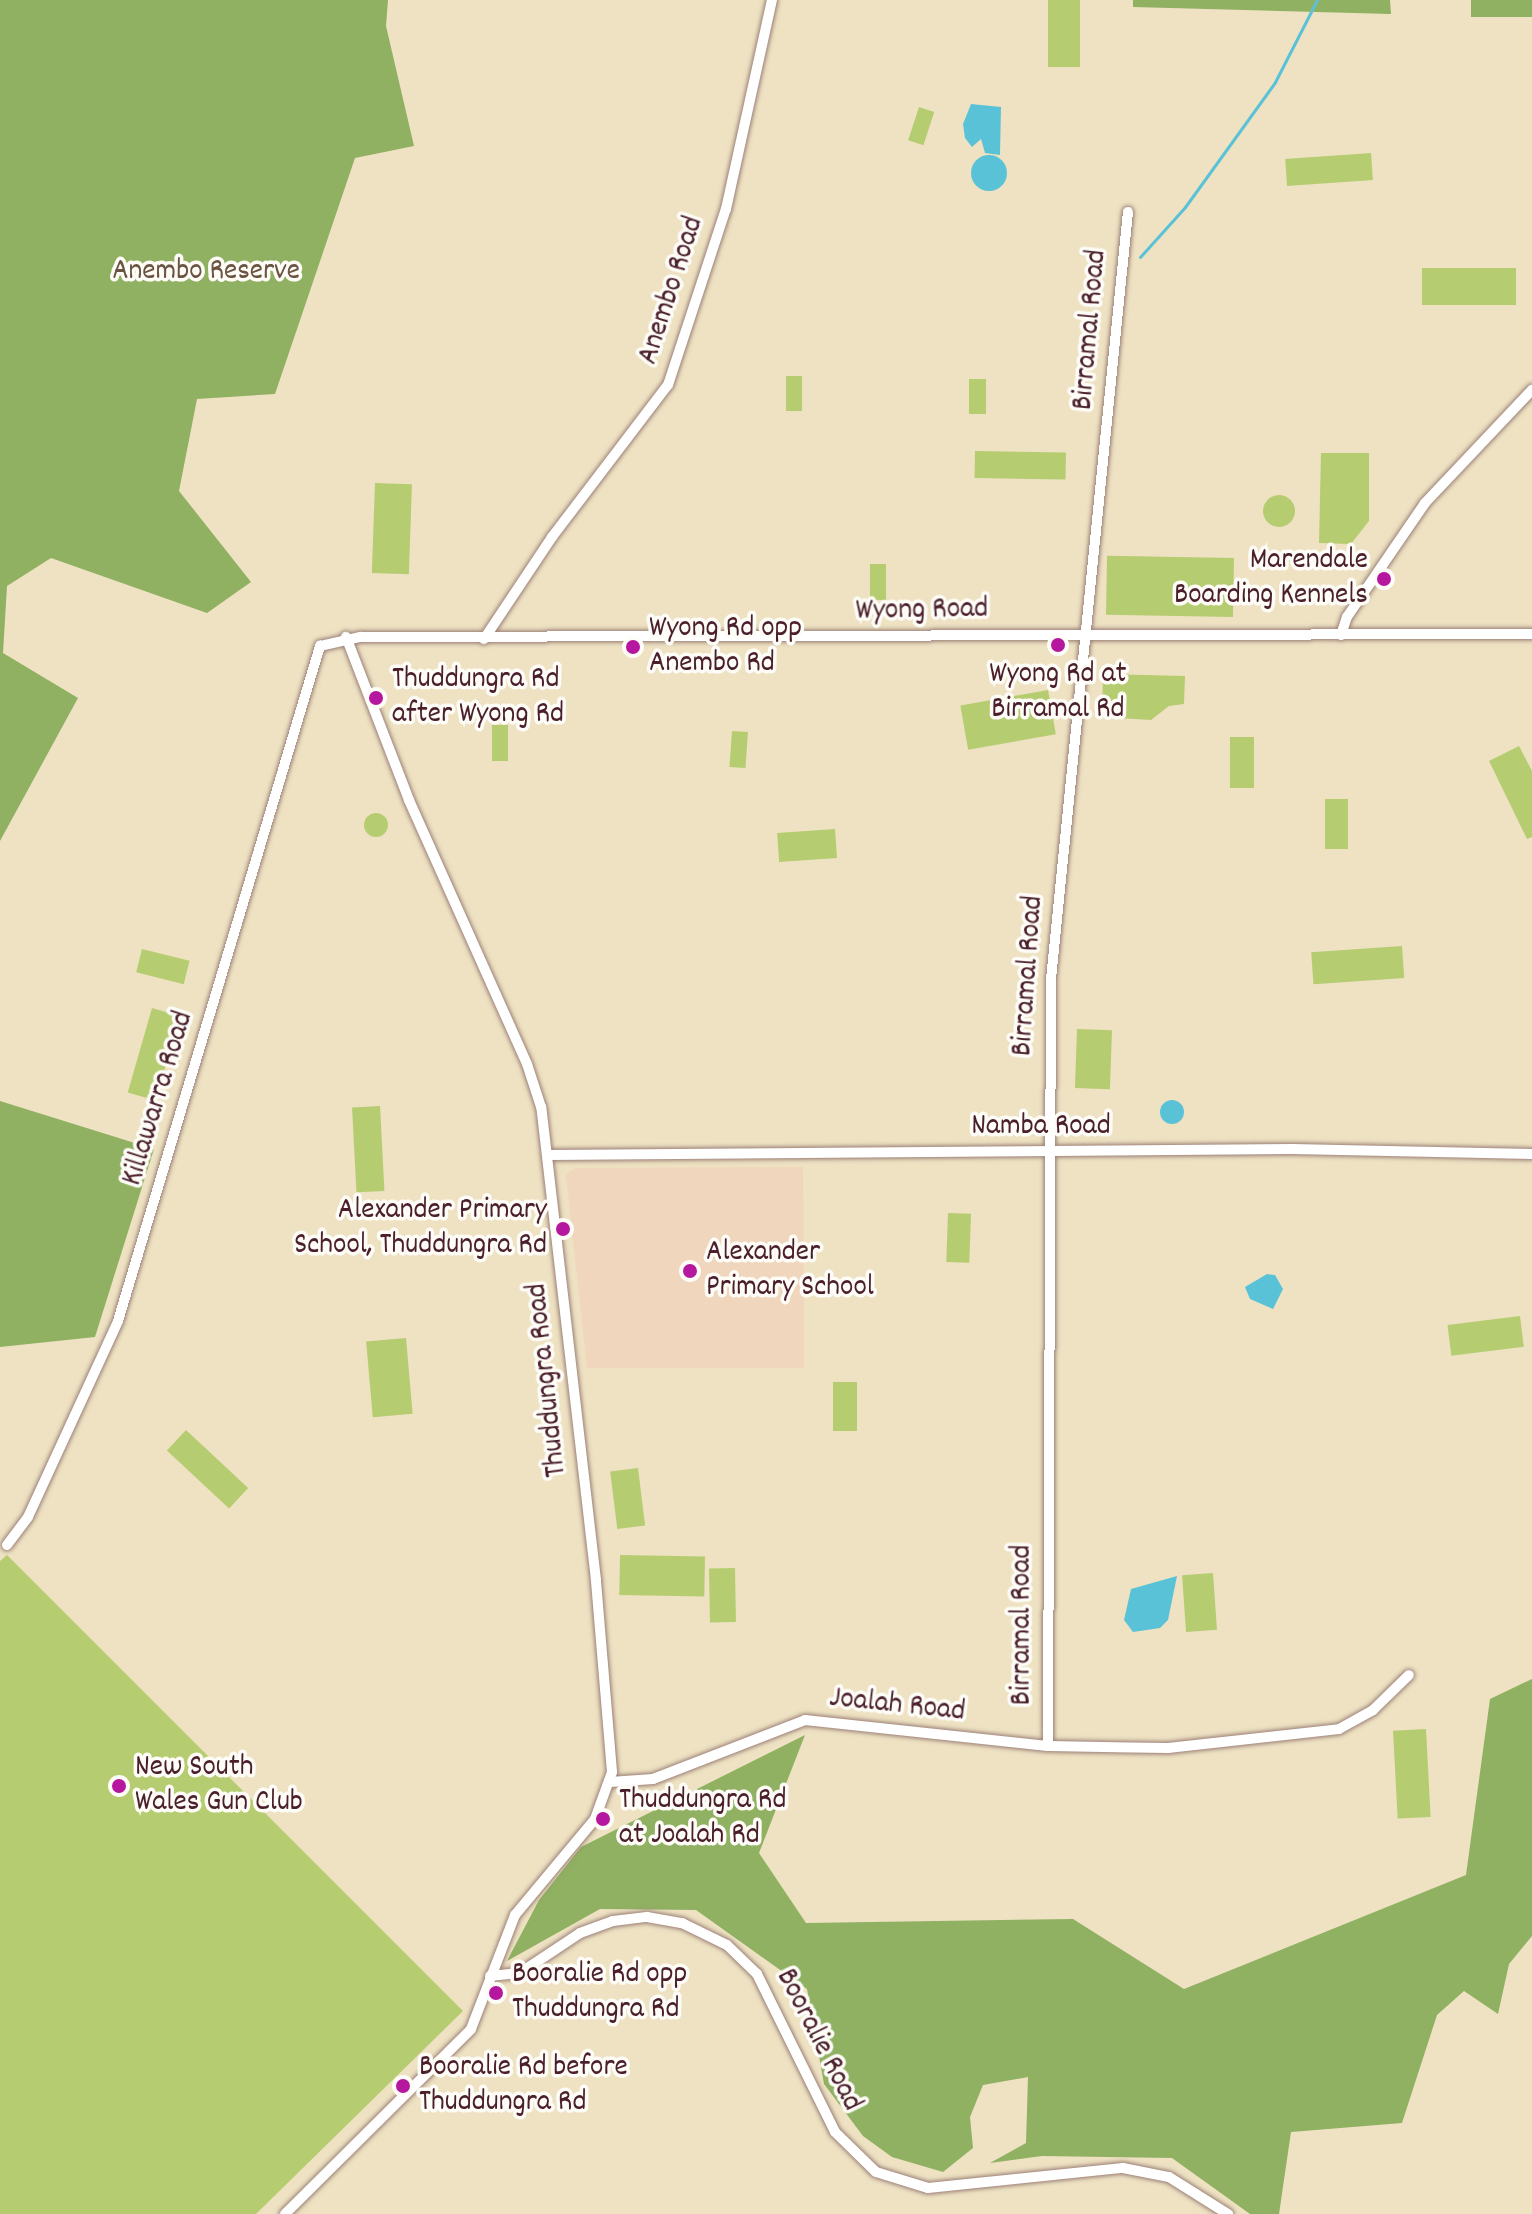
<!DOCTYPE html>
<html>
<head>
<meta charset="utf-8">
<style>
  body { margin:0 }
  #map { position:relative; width:1532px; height:2214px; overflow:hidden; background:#eee2c3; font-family:Dekko,sans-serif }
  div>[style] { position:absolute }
  .built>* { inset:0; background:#f0d6bc }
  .green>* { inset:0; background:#b6cc70; transform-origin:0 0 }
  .round { border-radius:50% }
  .forest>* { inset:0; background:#90b062; transform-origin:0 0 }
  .water>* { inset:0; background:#5ac2d7 }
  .stream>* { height:3px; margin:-1.5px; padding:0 1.5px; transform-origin:1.5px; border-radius:1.5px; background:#5ac2d7 }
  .roads { filter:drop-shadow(0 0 2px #9c8077) drop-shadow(0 0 2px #9c8077) }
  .minor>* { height:10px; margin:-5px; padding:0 5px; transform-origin:5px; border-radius:5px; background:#fff }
  .dots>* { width:22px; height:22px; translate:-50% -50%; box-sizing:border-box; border:4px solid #fdfcf7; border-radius:50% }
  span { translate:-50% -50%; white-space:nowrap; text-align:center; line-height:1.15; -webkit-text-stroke:7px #fdfcf7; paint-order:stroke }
  .park-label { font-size:30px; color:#6a5340 }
  .street-label { font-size:30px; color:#4a1f2b }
  .poi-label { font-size:30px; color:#4a1f2b }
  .right { translate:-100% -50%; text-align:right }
  .left { translate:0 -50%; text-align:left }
</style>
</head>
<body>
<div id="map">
  <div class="built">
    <div style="clip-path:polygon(803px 1167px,804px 1368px,587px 1368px,566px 1175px,575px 1168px)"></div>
  </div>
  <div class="green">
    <div style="left:1048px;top:0;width:32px;height:67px"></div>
    <div style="left:919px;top:107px;width:16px;height:35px;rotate:18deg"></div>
    <div style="left:1371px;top:153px;width:27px;height:86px;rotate:86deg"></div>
    <div style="left:1422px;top:268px;width:94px;height:37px"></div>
    <div style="left:786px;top:376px;width:16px;height:35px"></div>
    <div style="left:969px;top:379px;width:17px;height:35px"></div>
    <div style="left:975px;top:451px;width:91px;height:27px;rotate:1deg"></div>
    <div style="clip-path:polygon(1321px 453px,1369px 453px,1369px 521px,1351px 544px,1319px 543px)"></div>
    <div style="left:375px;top:483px;width:37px;height:90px;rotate:2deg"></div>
    <div class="round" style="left:1263px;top:495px;width:32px;height:32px"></div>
    <div style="left:1234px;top:558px;width:59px;height:127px;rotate:91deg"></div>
    <div style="left:870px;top:564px;width:16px;height:36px"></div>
    <div style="clip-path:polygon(1103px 674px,1185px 676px,1184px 704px,1169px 706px,1151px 720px,1102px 717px)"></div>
    <div style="left:1048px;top:690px;width:45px;height:89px;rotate:80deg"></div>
    <div style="left:492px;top:725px;width:16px;height:36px"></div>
    <div style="left:732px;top:731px;width:16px;height:36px;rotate:4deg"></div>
    <div style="left:1230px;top:737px;width:24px;height:51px"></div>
    <div style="clip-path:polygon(1519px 746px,1532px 771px,1532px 837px,1527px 839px,1489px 761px)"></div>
    <div style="left:1325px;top:799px;width:23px;height:50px"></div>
    <div class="round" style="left:364px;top:813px;width:24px;height:24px"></div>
    <div style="left:835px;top:829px;width:29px;height:58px;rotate:86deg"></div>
    <div style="left:1402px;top:946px;width:32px;height:91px;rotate:86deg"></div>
    <div style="left:142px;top:949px;width:49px;height:24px;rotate:14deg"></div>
    <div style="left:152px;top:1008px;width:29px;height:88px;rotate:16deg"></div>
    <div style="left:1077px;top:1029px;width:35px;height:59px;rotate:2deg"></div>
    <div style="left:380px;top:1106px;width:85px;height:28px;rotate:87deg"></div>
    <div style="left:948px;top:1213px;width:23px;height:49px;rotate:2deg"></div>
    <div style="left:1520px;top:1316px;width:31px;height:73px;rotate:83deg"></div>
    <div style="left:406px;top:1338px;width:76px;height:40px;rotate:85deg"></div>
    <div style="left:833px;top:1382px;width:24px;height:49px"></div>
    <div style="left:186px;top:1430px;width:85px;height:28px;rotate:43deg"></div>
    <div style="left:638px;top:1468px;width:58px;height:28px;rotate:83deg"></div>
    <div style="clip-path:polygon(7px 1555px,463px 2011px,256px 2214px,0 2214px,0 1561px)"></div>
    <div style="left:620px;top:1555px;width:85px;height:40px;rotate:1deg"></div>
    <div style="left:735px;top:1568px;width:54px;height:26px;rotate:89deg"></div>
    <div style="left:1213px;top:1573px;width:57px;height:31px;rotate:86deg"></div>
    <div style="left:1426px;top:1729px;width:88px;height:33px;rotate:87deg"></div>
  </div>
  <div class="forest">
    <div style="clip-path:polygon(0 0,388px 0,386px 26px,414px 146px,355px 158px,275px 394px,197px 399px,179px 491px,251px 582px,207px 613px,51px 558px,7px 586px,3px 653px,78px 698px,0 841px)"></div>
    <div style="clip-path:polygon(1133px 0,1390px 0,1391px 14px,1133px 7px)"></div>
    <div style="left:1471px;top:0;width:61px;height:17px"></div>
    <div style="clip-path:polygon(0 1101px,154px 1149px,95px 1337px,0 1347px)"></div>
    <div style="clip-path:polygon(1532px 1679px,1532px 1936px,1509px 1964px,1498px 2014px,1464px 1991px,1437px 2015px,1402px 2123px,1291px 2132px,1279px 2214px,1250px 2214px,1172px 2158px,1042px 2156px,990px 2163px,1026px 2143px,1028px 2077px,983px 2085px,970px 2117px,973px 2148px,943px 2172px,892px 2157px,863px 2136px,824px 2084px,807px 1989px,696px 1910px,600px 1909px,507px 1961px,539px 1900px,581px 1847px,805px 1735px,759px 1853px,806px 1923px,1073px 1919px,1184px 1989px,1466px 1875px,1490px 1699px)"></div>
  </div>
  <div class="water">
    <div style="clip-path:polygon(971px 104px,1001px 107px,1000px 155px,985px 153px,981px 139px,972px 147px,965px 138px,963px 124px)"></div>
    <div class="round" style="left:971px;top:155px;width:36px;height:36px"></div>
    <div class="round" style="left:1160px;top:1100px;width:24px;height:24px"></div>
    <div style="clip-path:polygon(1267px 1274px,1275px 1275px,1283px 1289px,1273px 1309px,1250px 1299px,1245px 1287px)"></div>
    <div style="clip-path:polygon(1177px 1576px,1168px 1620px,1160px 1628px,1133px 1632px,1124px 1620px,1131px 1589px)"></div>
  </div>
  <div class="stream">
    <div style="left:1140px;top:257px;width:67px;rotate:-48deg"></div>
    <div style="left:1185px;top:207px;width:154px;rotate:-54.2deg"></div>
    <div style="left:1275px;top:82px;width:92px;rotate:-62.9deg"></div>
  </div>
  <div class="roads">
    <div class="minor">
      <div style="left:1341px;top:635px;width:19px;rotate:-72deg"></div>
      <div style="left:1347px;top:617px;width:138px;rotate:-55.6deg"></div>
      <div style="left:1425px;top:503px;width:156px;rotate:-46.6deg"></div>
      <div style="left:484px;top:639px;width:123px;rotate:-56.3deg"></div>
      <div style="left:552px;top:537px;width:191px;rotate:-52.7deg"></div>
      <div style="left:668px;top:385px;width:185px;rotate:-71.8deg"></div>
      <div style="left:726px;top:209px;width:214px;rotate:-77.6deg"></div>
      <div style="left:549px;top:1155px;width:743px;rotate:-0.46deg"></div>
      <div style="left:1292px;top:1149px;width:240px;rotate:1.2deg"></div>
      <div style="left:7px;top:1545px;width:35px;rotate:-53deg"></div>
      <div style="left:28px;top:1517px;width:216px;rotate:-65.3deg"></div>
      <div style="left:118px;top:1321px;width:705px;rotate:-73.34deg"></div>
      <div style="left:320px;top:646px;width:41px;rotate:-12.7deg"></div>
      <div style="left:360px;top:637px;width:1172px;rotate:-0.15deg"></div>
      <div style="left:1048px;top:1746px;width:767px;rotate:-89.78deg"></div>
      <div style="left:1051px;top:979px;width:771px;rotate:-84.27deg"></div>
      <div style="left:610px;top:1782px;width:43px;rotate:-4deg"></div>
      <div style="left:653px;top:1779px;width:163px;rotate:-21.2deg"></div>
      <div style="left:805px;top:1720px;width:244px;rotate:6.1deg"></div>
      <div style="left:1048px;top:1746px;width:120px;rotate:1deg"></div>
      <div style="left:1168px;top:1748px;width:172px;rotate:-6.3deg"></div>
      <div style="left:1339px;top:1729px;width:39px;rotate:-29deg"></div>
      <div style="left:1373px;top:1710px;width:50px;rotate:-44.2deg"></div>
      <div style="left:490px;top:1976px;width:30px;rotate:-6deg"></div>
      <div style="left:520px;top:1973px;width:72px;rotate:-33.7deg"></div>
      <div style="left:580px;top:1933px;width:35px;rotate:-20deg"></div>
      <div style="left:613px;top:1921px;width:34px;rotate:-7deg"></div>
      <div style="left:647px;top:1917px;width:36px;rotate:10deg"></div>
      <div style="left:682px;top:1923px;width:50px;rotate:26.1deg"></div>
      <div style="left:727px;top:1945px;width:42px;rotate:44deg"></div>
      <div style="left:757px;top:1974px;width:176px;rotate:63.7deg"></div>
      <div style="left:835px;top:2132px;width:57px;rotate:44.3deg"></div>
      <div style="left:876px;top:2172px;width:54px;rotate:17.1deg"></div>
      <div style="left:928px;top:2188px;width:196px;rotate:-5.9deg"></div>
      <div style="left:1123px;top:2168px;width:47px;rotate:11.1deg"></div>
      <div style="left:1169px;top:2177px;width:70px;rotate:32.1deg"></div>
      <div style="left:285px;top:2214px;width:262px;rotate:-44.8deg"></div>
      <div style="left:471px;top:2029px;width:122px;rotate:-68.9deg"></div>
      <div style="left:515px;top:1915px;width:125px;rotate:-50.2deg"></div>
      <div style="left:595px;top:1819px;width:50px;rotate:-70.1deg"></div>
      <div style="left:612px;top:1772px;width:193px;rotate:-94.8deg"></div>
      <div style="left:596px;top:1580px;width:476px;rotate:-96.6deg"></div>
      <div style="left:541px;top:1107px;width:45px;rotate:-108deg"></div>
      <div style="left:527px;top:1064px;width:289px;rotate:-114.1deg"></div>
      <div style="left:409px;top:800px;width:175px;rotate:-111.1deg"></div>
    </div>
  </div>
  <div class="dots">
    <div style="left:1384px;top:579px;background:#b5179e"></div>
    <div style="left:1058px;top:645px;background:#b5179e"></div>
    <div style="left:633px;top:647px;background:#b5179e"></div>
    <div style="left:376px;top:698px;background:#b5179e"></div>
    <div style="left:563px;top:1229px;background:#b5179e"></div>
    <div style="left:690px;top:1271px;background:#b5179e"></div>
    <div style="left:119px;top:1786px;background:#b5179e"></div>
    <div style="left:603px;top:1819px;background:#b5179e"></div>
    <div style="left:496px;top:1993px;background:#b5179e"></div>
    <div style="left:403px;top:2086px;background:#b5179e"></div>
  </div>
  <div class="park-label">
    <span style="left:206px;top:273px">Anembo Reserve</span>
  </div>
  <div class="street-label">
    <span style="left:673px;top:291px;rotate:-72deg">Anembo Road</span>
    <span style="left:1092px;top:330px;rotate:-85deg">Birramal Road</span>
    <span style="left:922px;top:612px;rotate:-1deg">Wyong Road</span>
    <span style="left:1030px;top:976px;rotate:-86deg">Birramal Road</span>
    <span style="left:160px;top:1099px;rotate:-73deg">Killawarra Road</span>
    <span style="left:1041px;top:1128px">Namba Road</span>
    <span style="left:549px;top:1380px;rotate:-96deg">Thuddungra Road</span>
    <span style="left:1024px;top:1625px;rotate:-90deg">Birramal Road</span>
    <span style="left:897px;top:1707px;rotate:6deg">Joalah Road</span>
    <span style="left:817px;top:2041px;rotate:63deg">Booralie Road</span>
  </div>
  <div class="poi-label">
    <span class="right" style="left:1368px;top:579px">Marendale<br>Boarding Kennels</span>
    <span class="left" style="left:649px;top:647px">Wyong Rd opp<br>Anembo Rd</span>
    <span style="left:1058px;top:693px">Wyong Rd at<br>Birramal Rd</span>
    <span class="left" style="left:392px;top:698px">Thuddungra Rd<br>after Wyong Rd</span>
    <span class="right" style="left:547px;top:1229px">Alexander Primary<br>School, Thuddungra Rd</span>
    <span class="left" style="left:706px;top:1271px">Alexander<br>Primary School</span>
    <span class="left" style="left:135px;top:1786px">New South<br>Wales Gun Club</span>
    <span class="left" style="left:619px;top:1819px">Thuddungra Rd<br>at Joalah Rd</span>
    <span class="left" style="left:512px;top:1993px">Booralie Rd opp<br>Thuddungra Rd</span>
    <span class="left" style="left:419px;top:2086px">Booralie Rd before<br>Thuddungra Rd</span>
  </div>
</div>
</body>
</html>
